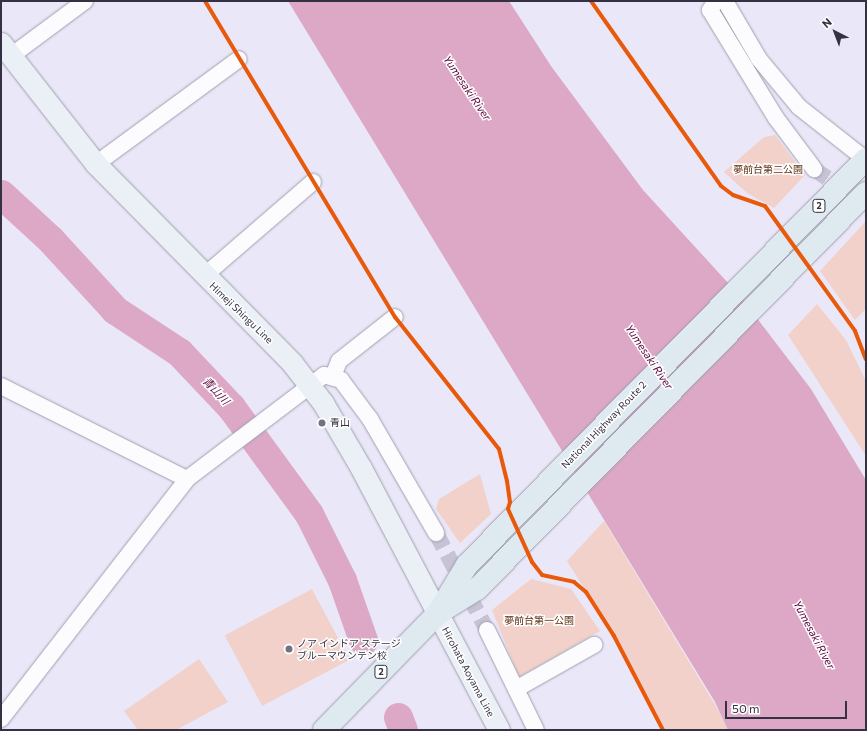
<!DOCTYPE html>
<html>
<head>
<meta charset="utf-8">
<style>
  body { margin:0 }
  #map { position:relative; width:867px; height:731px; overflow:hidden; background:#eae8f8; font-family:Commissioner,"Noto Sans JP",sans-serif }
  div>[style] { position:absolute }
  .green>* { inset:0; background:#f1d1c9; transform-origin:0 0 }
  .water>* { inset:0; background:#dca8c6 }
  .river>* { height:29px; margin:-14.5px; padding:0 14.5px; transform-origin:14.5px; border-radius:14.5px; background:#dca8c6 }
  .minor-tunnel>* { height:16px; margin-top:-8px; transform-origin:0; background:repeating-linear-gradient(90deg,#c5c3d4 0 16px,transparent 0 24px) }
  .roads { filter:drop-shadow(0 0 1px #a19fae) drop-shadow(0 0 1px #a19fae) }
  .minor>* { height:16px; margin:-8px; padding:0 8px; transform-origin:8px; border-radius:8px; background:#fcfcfe }
  .major>* { height:21px; margin:-10.5px; padding:0 10.5px; transform-origin:10.5px; border-radius:10.5px; background:#eaf0f5 }
  .highway>* { height:22px; margin:-11px; padding:0 11px; transform-origin:11px; border-radius:11px; background:#dfe9f0 }
  .cycleway>* { height:4px; margin:-2px; padding:0 2px; transform-origin:2px; border-radius:2px; background:#e8590c }
  .dots>* { width:11px; height:11px; translate:-50% -50%; box-sizing:border-box; border:2px solid #fff; border-radius:50% }
  span { translate:-50% -50%; white-space:nowrap; text-align:center; line-height:1.15; -webkit-text-stroke:3px #fff; paint-order:stroke }
  .shield-label span { padding:1px 3px; background:#fff; border:1px solid; border-radius:3px; -webkit-text-stroke-width:0 }
  .shield-label { font-size:9px; color:#333143; font-weight:700 }
  .park-label { font-size:10px; color:#5e3014 }
  .street-label { font-size:10px; color:#333143 }
  .poi-label { font-size:10px; color:#333143 }
  .left { translate:0 -50%; text-align:left }
  .water-label { font-size:11px; color:#5c023b; font-style:italic }
  .frame { position:absolute; inset:0; border:2px solid #333143; pointer-events:none }
  .north { position:absolute; left:815px; top:12px; width:40px; height:40px; -webkit-text-stroke:3px #fff; paint-order:stroke; rotate:318deg; font-size:11px; font-weight:700; line-height:16px; text-align:center; color:#333143 }
  .north::after { content:''; display:block; margin:auto; width:14px; height:18px; background:#333143; clip-path:polygon(50% 0,100% 100%,50% 72%,0 100%) }
  .scale { position:absolute; left:725px; top:701px; width:122px; height:18px; box-sizing:border-box; border:2px solid #333143; border-top:0; padding-left:5px; font-size:12px; line-height:14px; white-space:nowrap; color:#333143; -webkit-text-stroke:3px #fff; paint-order:stroke }
</style>
</head>
<body>
<div id="map">
  <div class="green">
    <div style="clip-path:polygon(775px 135px,805px 175px,774px 208px,747px 193px,724px 172px,764px 137px)"></div>
    <div style="clip-path:polygon(866px 221px,866px 309px,855px 320px,820px 271px)"></div>
    <div style="clip-path:polygon(817px 304px,846px 340px,866px 381px,866px 456px,788px 335px)"></div>
    <div style="clip-path:polygon(480px 474px,491px 514px,460px 543px,436px 509px,439px 499px)"></div>
    <div style="clip-path:polygon(604px 521px,720px 713px,728px 730px,664px 730px,614px 636px,567px 561px)"></div>
    <div style="clip-path:polygon(531px 579px,571px 589px,600px 631px,519px 677px,492px 610px)"></div>
    <div style="left:312px;top:589px;width:80px;height:99px;rotate:62deg"></div>
    <div style="clip-path:polygon(199px 659px,228px 702px,176px 730px,138px 730px,124px 711px)"></div>
  </div>
  <div class="water">
    <div style="clip-path:polygon(288px 1px,509px 1px,551px 66px,643px 190px,740px 296px,811px 389px,866px 480px,866px 730px,728px 730px,715px 702px)"></div>
  </div>
  <div class="river">
    <div style="left:1px;top:194px;width:67px;rotate:42.6deg"></div>
    <div style="left:50px;top:239px;width:96px;rotate:47.5deg"></div>
    <div style="left:115px;top:310px;width:77px;rotate:33.3deg"></div>
    <div style="left:179px;top:352px;width:76px;rotate:46.6deg"></div>
    <div style="left:231px;top:407px;width:132px;rotate:53.9deg"></div>
    <div style="left:309px;top:514px;width:74px;rotate:63.4deg"></div>
    <div style="left:342px;top:580px;width:64px;rotate:70.7deg"></div>
    <div style="left:398px;top:717px;width:14px;rotate:69deg"></div>
  </div>
  <div class="minor-tunnel">
    <div style="left:814px;top:169px;width:63px;rotate:34.7deg"></div>
    <div style="left:436px;top:533px;width:110px;rotate:62.3deg"></div>
  </div>
  <div class="roads">
    <div class="minor">
      <div style="left:716px;top:1px;width:11px;rotate:124deg"></div>
      <div style="left:710px;top:10px;width:127px;rotate:58.6deg"></div>
      <div style="left:776px;top:118px;width:64px;rotate:53.3deg"></div>
      <div style="left:725px;top:1px;width:67px;rotate:59.6deg"></div>
      <div style="left:759px;top:59px;width:62px;rotate:50.2deg"></div>
      <div style="left:799px;top:107px;width:84px;rotate:38.2deg"></div>
      <div style="left:11px;top:56px;width:92px;rotate:-36.6deg"></div>
      <div style="left:96px;top:164px;width:177px;rotate:-36.3deg"></div>
      <div style="left:204px;top:276px;width:144px;rotate:-40.8deg"></div>
      <div style="left:333px;top:376px;width:16px;rotate:-68deg"></div>
      <div style="left:339px;top:361px;width:71px;rotate:-38.2deg"></div>
      <div style="left:1px;top:386px;width:208px;rotate:26.6deg"></div>
      <div style="left:487px;top:630px;width:111px;rotate:63.9deg"></div>
      <div style="left:516px;top:689px;width:90px;rotate:-29.4deg"></div>
      <div style="left:1px;top:719px;width:304px;rotate:-52.2deg"></div>
      <div style="left:187px;top:479px;width:172px;rotate:-37.2deg"></div>
      <div style="left:324px;top:375px;width:18px;rotate:16deg"></div>
      <div style="left:341px;top:380px;width:49px;rotate:53.4deg"></div>
      <div style="left:370px;top:419px;width:132px;rotate:59.9deg"></div>
    </div>
    <div class="major">
      <div style="left:1px;top:43px;width:154px;rotate:51.9deg"></div>
      <div style="left:96px;top:164px;width:279px;rotate:45.4deg"></div>
      <div style="left:292px;top:363px;width:51px;rotate:52.2deg"></div>
      <div style="left:323px;top:403px;width:75px;rotate:59.7deg"></div>
      <div style="left:361px;top:468px;width:296px;rotate:62.2deg"></div>
    </div>
    <div class="highway">
      <div style="left:440px;top:612px;width:44px;rotate:-31.9deg"></div>
      <div style="left:477px;top:589px;width:555px;rotate:-45.51deg"></div>
      <div style="left:324px;top:730px;width:163px;rotate:-45.7deg"></div>
      <div style="left:438px;top:613px;width:56px;rotate:-58.9deg"></div>
      <div style="left:467px;top:565px;width:569px;rotate:-45.5deg"></div>
    </div>
  </div>
  <div class="cycleway">
    <div style="left:205px;top:1px;width:369px;rotate:59deg"></div>
    <div style="left:395px;top:317px;width:168px;rotate:51.8deg"></div>
    <div style="left:499px;top:449px;width:33px;rotate:76deg"></div>
    <div style="left:507px;top:481px;width:21px;rotate:82deg"></div>
    <div style="left:510px;top:502px;width:7px;rotate:106deg"></div>
    <div style="left:508px;top:509px;width:58px;rotate:65.6deg"></div>
    <div style="left:532px;top:562px;width:16px;rotate:52deg"></div>
    <div style="left:542px;top:575px;width:33px;rotate:12deg"></div>
    <div style="left:574px;top:582px;width:16px;rotate:40deg"></div>
    <div style="left:586px;top:592px;width:52px;rotate:57.5deg"></div>
    <div style="left:614px;top:636px;width:106px;rotate:62.5deg"></div>
    <div style="left:591px;top:1px;width:226px;rotate:54.9deg"></div>
    <div style="left:721px;top:186px;width:15px;rotate:37deg"></div>
    <div style="left:733px;top:195px;width:34px;rotate:19deg"></div>
    <div style="left:765px;top:206px;width:154px;rotate:54.2deg"></div>
    <div style="left:855px;top:331px;width:30px;rotate:69deg"></div>
  </div>
  <div class="dots">
    <div style="left:322px;top:423px;background:#737182"></div>
    <div style="left:289px;top:649px;background:#737182"></div>
  </div>
  <div class="shield-label">
    <span style="left:819px;top:206px">2</span>
    <span style="left:381px;top:672px">2</span>
  </div>
  <div class="park-label">
    <span style="left:768px;top:170px">夢前台第二公園</span>
    <span style="left:539px;top:621px">夢前台第一公園</span>
  </div>
  <div class="street-label">
    <span style="left:241px;top:313px;rotate:44deg">Himeji Shingu Line</span>
    <span style="left:604px;top:425px;rotate:-46deg">National Highway Route 2</span>
    <span style="left:468px;top:672px;rotate:62deg">Hirohata Aoyama Line</span>
  </div>
  <div class="poi-label">
    <span class="left" style="left:330px;top:423px">青山</span>
    <span class="left" style="left:297px;top:649px">ノア インドア ステージ<br>ブルーマウンテン校</span>
  </div>
  <div class="water-label">
    <span style="left:467px;top:88px;rotate:56deg">Yumesaki River</span>
    <span style="left:649px;top:357px;rotate:56deg">Yumesaki River</span>
    <span style="left:216px;top:391px;rotate:47deg">青山川</span>
    <span style="left:814px;top:635px;rotate:62deg">Yumesaki River</span>
  </div>
  <div class="frame"></div>
  <div class="north">N</div>
  <div class="scale">50 m</div>
</div>
</body>
</html>
